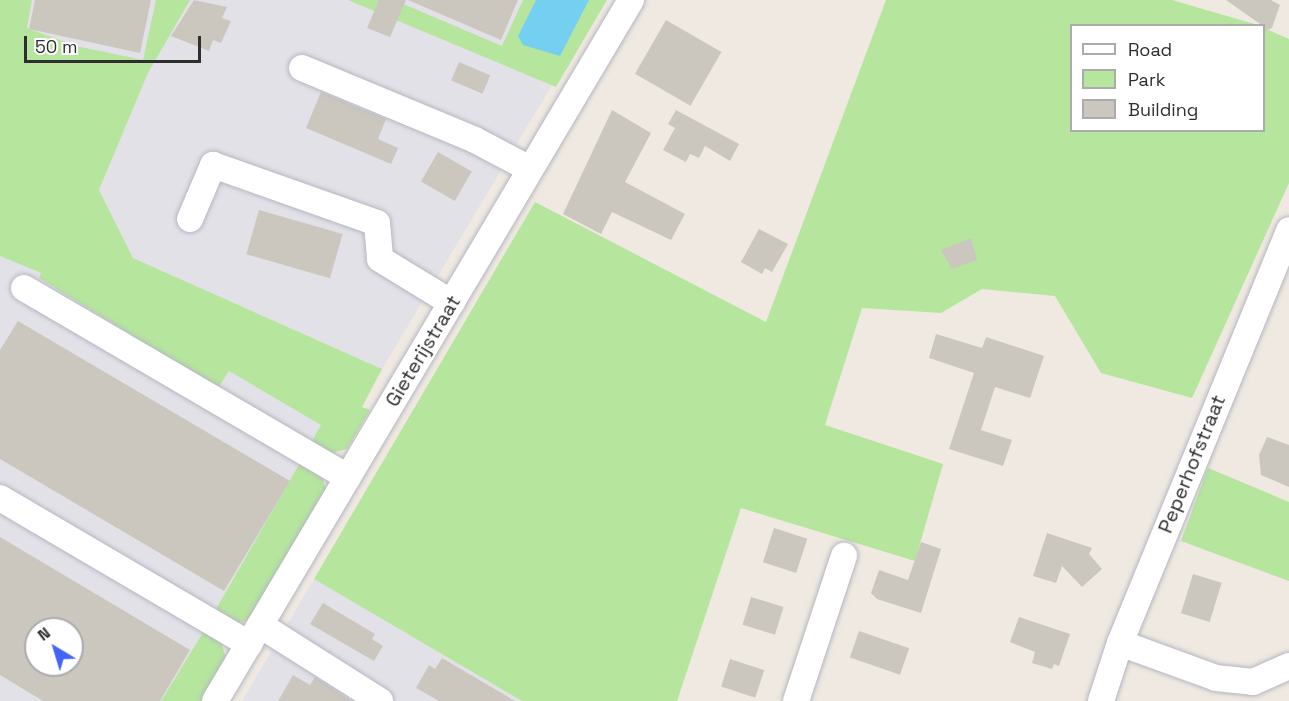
<!DOCTYPE html>
<html>
<head>
<meta charset="utf-8">
<style>
  body { margin:0 }
  #map { position:relative; width:1289px; height:701px; overflow:hidden; background:#efe9e1; font-family:"Space Grotesk",sans-serif }
  div>[style] { position:absolute }
  .industrial>* { inset:0; background:#e3e1e8 }
  .green>* { inset:0; background:#b6e59e }
  .water>* { inset:0; background:#75cff0 }
  .building>* { inset:0; background:#cbc7bf; transform-origin:0 0 }
  .roads { filter:drop-shadow(0 0 2px #b4b7c1) drop-shadow(0 0 2px #b4b7c1) }
  .minor>* { height:26px; margin:-13px; padding:0 13px; transform-origin:13px; border-radius:13px; background:#fff }
  span { translate:-50% -50%; white-space:nowrap; text-align:center; line-height:1.15; -webkit-text-stroke:4.5px #fff; paint-order:stroke }
  .street-label { font-size:20px; color:#2e2e2e }
  .legend { position:absolute; left:1070px; top:24px; width:195px; height:108px; box-sizing:border-box; background:#fff; border:2px solid #ababab; margin:0; padding:8px 10px; list-style:none; font-size:18px; color:#2e2e2e }
  .legend li { display:flex; align-items:center; gap:12px; height:30px }
  .legend b { width:30px; border:2px solid #ababab }
  .north { position:absolute; left:24px; top:617px; width:60px; height:60px; box-sizing:border-box; background:#fff; border:2px solid #ababab; border-radius:50%; rotate:322deg; font-size:16px; font-weight:700; line-height:24px; text-align:center; color:#2e2e2e }
  .north::after { content:''; display:block; margin:auto; width:21px; height:27px; background:#4264fb; clip-path:polygon(50% 0,100% 100%,50% 72%,0 100%) }
  .scale { position:absolute; left:24px; top:36px; width:177px; height:27px; box-sizing:border-box; border:3px solid #2e2e2e; border-top:0; padding-left:8px; font-size:18px; line-height:21px; white-space:nowrap; color:#2e2e2e; -webkit-text-stroke:4px #fff; paint-order:stroke }
</style>
</head>
<body>
<div id="map">
  <div class="industrial">
    <div style="clip-path:polygon(0 0,603px 0,382px 369px,133px 258px,99px 190px,148px 73px,7px 21px)"></div>
    <div style="clip-path:polygon(evenodd,0 256px,362px 407px,189px 701px,0 701px,0 256px,36px 629px,72px 629px,72px 665px,36px 665px,36px 629px)"></div>
    <div style="clip-path:polygon(314px 579px,342px 594px,522px 701px,242px 701px)"></div>
  </div>
  <div class="green">
    <div style="clip-path:polygon(0 0,32px 0,27px 28px,76px 46px,143px 60px,156px 0,190px 0,148px 73px,99px 190px,133px 258px,382px 369px,362px 407px,370px 410px,347px 449px,331px 453px,312px 441px,321px 425px,229px 371px,218px 388px,39px 278px,41px 273px,0 256px)"></div>
    <div style="clip-path:polygon(348px 0,394px 0,502px 46px,523px 0,607px 0,556px 87px)"></div>
    <div style="clip-path:polygon(886px 0,1172px 0,1258px 25px,1072px 26px,1072px 130px,1264px 130px,1264px 28px,1289px 39px,1289px 183px,1192px 398px,1101px 373px,1055px 296px,982px 289px,941px 313px,862px 308px,825px 425px,943px 464px,915px 561px,741px 508px,677px 701px,522px 701px,314px 579px,535px 202px,766px 322px)"></div>
    <div style="clip-path:polygon(301px 461px,321px 472px,326px 489px,250px 620px,234px 624px,215px 611px)"></div>
    <div style="clip-path:polygon(1208px 468px,1289px 502px,1289px 581px,1181px 541px)"></div>
    <div style="clip-path:polygon(204px 631px,221px 641px,226px 659px,201px 701px,161px 701px)"></div>
  </div>
  <div class="water">
    <div style="clip-path:polygon(536px 0,589px 0,560px 56px,523px 45px,518px 36px)"></div>
  </div>
  <div class="building">
    <div style="clip-path:polygon(35px 0,151px 0,140px 53px,29px 29px)"></div>
    <div style="clip-path:polygon(194px 0,227px 7px,222px 18px,231px 21px,221px 43px,213px 40px,209px 51px,171px 36px)"></div>
    <div style="clip-path:polygon(379px 0,406px 0,390px 37px,367px 28px)"></div>
    <div style="clip-path:polygon(408px 0,518px 0,501px 40px)"></div>
    <div style="clip-path:polygon(1226px 0,1271px 0,1280px 5px,1272px 28px,1265px 31px,1263px 26px)"></div>
    <div style="left:666px;top:20px;width:64px;height:62px;rotate:30deg"></div>
    <div style="left:459px;top:62px;width:34px;height:20px;rotate:23deg"></div>
    <div style="clip-path:polygon(321px 92px,386px 119px,378px 139px,398px 148px,391px 164px,306px 128px)"></div>
    <div style="clip-path:polygon(612px 110px,651px 133px,625px 182px,685px 214px,671px 240px,612px 212px,601px 234px,563px 214px)"></div>
    <div style="clip-path:polygon(676px 110px,739px 144px,730px 161px,705px 146px,699px 158px,690px 154px,686px 162px,663px 150px,675px 128px,668px 124px)"></div>
    <div style="left:438px;top:152px;width:39px;height:34px;rotate:30deg"></div>
    <div style="left:259px;top:210px;width:87px;height:46px;rotate:16deg"></div>
    <div style="clip-path:polygon(759px 229px,788px 244px,772px 272px,765px 268px,762px 274px,741px 262px)"></div>
    <div style="clip-path:polygon(971px 238px,977px 260px,952px 269px,941px 250px)"></div>
    <div style="clip-path:polygon(18px 321px,290px 481px,224px 591px,0 459px,0 350px)"></div>
    <div style="clip-path:polygon(936px 334px,982px 348px,986px 337px,1044px 356px,1030px 398px,995px 387px,981px 430px,1012px 440px,1003px 466px,949px 449px,974px 373px,929px 358px)"></div>
    <div style="clip-path:polygon(1267px 437px,1289px 445px,1289px 487px,1261px 475px,1259px 455px)"></div>
    <div style="left:774px;top:528px;width:35px;height:36px;rotate:18deg"></div>
    <div style="clip-path:polygon(1047px 533px,1092px 548px,1089px 554px,1102px 569px,1082px 587px,1062px 566px,1056px 583px,1033px 576px)"></div>
    <div style="clip-path:polygon(evenodd,0 537px,190px 650px,160px 701px,43px 701px,0 675px,0 537px,36px 629px,72px 629px,72px 665px,36px 665px,36px 629px)"></div>
    <div style="clip-path:polygon(921px 542px,941px 549px,921px 613px,877px 599px,871px 593px,879px 570px,908px 580px)"></div>
    <div style="left:1193px;top:574px;width:30px;height:41px;rotate:17deg"></div>
    <div style="left:751px;top:597px;width:34px;height:29px;rotate:17deg"></div>
    <div style="clip-path:polygon(323px 603px,375px 634px,372px 639px,383px 646px,374px 661px,310px 624px)"></div>
    <div style="clip-path:polygon(1019px 617px,1070px 634px,1059px 666px,1054px 664px,1052px 669px,1032px 663px,1035px 652px,1010px 642px)"></div>
    <div style="left:859px;top:631px;width:53px;height:28px;rotate:19deg"></div>
    <div style="clip-path:polygon(442px 658px,515px 701px,439px 701px,416px 688px,429px 665px,435px 669px)"></div>
    <div style="left:730px;top:659px;width:36px;height:29px;rotate:18deg"></div>
    <div style="clip-path:polygon(293px 675px,310px 685px,315px 677px,352px 701px,278px 701px)"></div>
  </div>
  <div class="roads">
    <div class="minor">
      <div style="left:302px;top:68px;width:187px;rotate:22.6deg"></div>
      <div style="left:475px;top:140px;width:62px;rotate:27.8deg"></div>
      <div style="left:190px;top:219px;width:59px;rotate:-66.9deg"></div>
      <div style="left:213px;top:165px;width:174px;rotate:19.5deg"></div>
      <div style="left:377px;top:223px;width:36px;rotate:85deg"></div>
      <div style="left:380px;top:259px;width:84px;rotate:31.4deg"></div>
      <div style="left:24px;top:288px;width:375px;rotate:30.3deg"></div>
      <div style="left:0;top:498px;width:289px;rotate:30.4deg"></div>
      <div style="left:260px;top:625px;width:142px;rotate:32.3deg"></div>
      <div style="left:1120px;top:643px;width:102px;rotate:20deg"></div>
      <div style="left:1216px;top:678px;width:37px;rotate:6deg"></div>
      <div style="left:1253px;top:682px;width:39px;rotate:-24deg"></div>
      <div style="left:215px;top:701px;width:815px;rotate:-59.31deg"></div>
      <div style="left:796px;top:701px;width:153px;rotate:-71.7deg"></div>
      <div style="left:1101px;top:701px;width:61px;rotate:-71.9deg"></div>
      <div style="left:1120px;top:643px;width:446px;rotate:-67.7deg"></div>
    </div>
  </div>
  <div class="street-label">
    <span style="left:423px;top:351px;rotate:-59deg">Gieterijstraat</span>
    <span style="left:1192px;top:464px;rotate:-68deg">Peperhofstraat</span>
  </div>
  <ul class="legend">
  <li><b style="height:8px;background:#fff"></b>Road</li>
  <li><b style="height:16px;background:#b6e59e"></b>Park</li>
  <li><b style="height:16px;background:#cbc7bf"></b>Building</li>
  </ul>
  <div class="north">N</div>
  <div class="scale">50 m</div>
</div>
</body>
</html>
